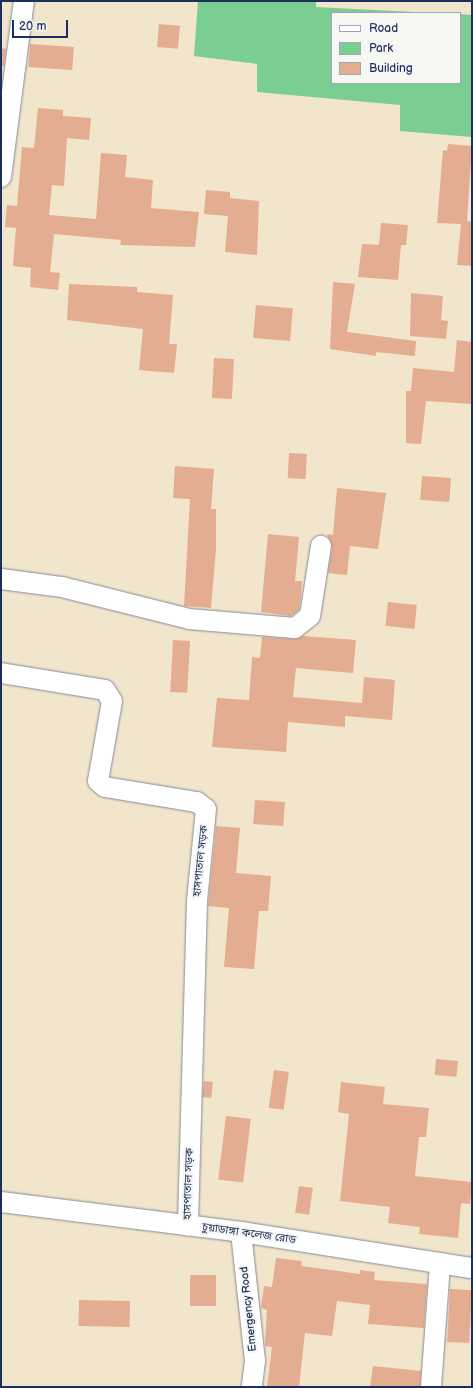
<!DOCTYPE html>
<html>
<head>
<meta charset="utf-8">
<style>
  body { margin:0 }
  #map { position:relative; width:473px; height:1388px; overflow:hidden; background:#f1e5cc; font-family:"Balsamiq Sans","Noto Sans Bengali",sans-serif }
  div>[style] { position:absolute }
  .green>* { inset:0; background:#7ace91 }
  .building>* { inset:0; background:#e4ac90; transform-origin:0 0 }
  .roads { filter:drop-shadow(0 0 1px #868a95) drop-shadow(0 0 1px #868a95) }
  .minor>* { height:20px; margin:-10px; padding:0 10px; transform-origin:10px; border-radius:10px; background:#fff }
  span { translate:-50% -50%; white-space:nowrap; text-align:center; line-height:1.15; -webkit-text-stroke:4px #f6f6f2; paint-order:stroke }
  .street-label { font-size:11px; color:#1b2f5e }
  .frame { position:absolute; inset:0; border:2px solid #1b2f5e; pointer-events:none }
  .legend { position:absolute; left:331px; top:12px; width:130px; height:72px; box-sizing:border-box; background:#f6f6f2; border:1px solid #9ea6b7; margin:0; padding:5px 7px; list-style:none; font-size:12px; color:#1b2f5e }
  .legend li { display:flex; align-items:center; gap:8px; height:20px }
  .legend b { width:20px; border:1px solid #9ea6b7 }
  .scale { position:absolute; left:12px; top:20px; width:56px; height:18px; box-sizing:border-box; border:2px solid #1b2f5e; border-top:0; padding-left:5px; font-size:12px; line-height:14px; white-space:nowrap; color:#1b2f5e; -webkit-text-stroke:3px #f6f6f2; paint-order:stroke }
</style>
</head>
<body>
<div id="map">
  <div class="green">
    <div style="clip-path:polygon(198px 1px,316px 1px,316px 7px,434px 13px,332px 13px,332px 83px,460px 83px,460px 14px,472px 15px,472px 137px,400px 131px,400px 105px,257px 92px,257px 64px,194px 56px)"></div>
  </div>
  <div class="building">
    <div style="left:159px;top:24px;width:21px;height:23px;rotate:5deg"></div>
    <div style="left:30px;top:44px;width:44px;height:23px;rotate:4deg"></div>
    <div style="clip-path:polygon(1px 48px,6px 49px,4px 66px,1px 65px)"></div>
    <div style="clip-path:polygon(38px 108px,63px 110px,63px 116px,91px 118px,89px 140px,67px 138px,64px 186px,52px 185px,49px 215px,96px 219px,101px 153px,127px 155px,125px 177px,153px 180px,151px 208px,199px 212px,195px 247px,120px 245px,121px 240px,54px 234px,50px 272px,60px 273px,58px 290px,30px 287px,31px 268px,13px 266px,16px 228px,5px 227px,7px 205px,17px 206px,22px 147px,34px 148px)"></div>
    <div style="clip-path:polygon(448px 144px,472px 146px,467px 221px,472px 222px,472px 266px,457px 265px,461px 224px,437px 223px,443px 150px,447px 151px)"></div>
    <div style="clip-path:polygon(206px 190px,230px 192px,230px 198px,259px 201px,257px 255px,225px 252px,228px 216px,204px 214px)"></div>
    <div style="clip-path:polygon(381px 223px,408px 225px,406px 245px,401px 245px,398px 280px,358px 277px,362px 244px,379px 245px)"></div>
    <div style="clip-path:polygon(333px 282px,355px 284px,347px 332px,416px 341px,415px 356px,376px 352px,376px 356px,330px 349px)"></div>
    <div style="clip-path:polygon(69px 284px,137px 287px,137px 292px,173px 295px,169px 344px,177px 344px,174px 373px,139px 370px,143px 329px,67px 320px)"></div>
    <div style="clip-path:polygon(411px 293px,443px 296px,441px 320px,448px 321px,446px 339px,410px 336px)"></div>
    <div style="left:256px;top:305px;width:37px;height:33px;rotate:5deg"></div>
    <div style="clip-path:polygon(457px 340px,472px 342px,472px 404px,426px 401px,421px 444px,406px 443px,406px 391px,411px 391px,413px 368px,454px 372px)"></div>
    <div style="left:214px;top:358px;width:20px;height:40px;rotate:3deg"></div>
    <div style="left:289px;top:453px;width:18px;height:25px;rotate:3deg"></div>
    <div style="clip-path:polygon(175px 466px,214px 469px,211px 509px,216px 509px,216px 549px,211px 608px,184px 606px,190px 499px,173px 498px)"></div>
    <div style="left:422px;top:476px;width:29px;height:24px;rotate:4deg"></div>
    <div style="clip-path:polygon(337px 488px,386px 493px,378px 549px,350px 546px,347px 575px,328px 573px,332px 547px,327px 534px,333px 535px)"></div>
    <div style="clip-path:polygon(268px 534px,299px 537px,295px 581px,302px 581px,301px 598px,299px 610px,291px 616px,261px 612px)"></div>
    <div style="left:388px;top:602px;width:29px;height:24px;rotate:6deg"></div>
    <div style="clip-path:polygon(303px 636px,356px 640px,353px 673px,296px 668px,293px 697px,362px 703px,364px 677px,395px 680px,392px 720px,345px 716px,345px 727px,288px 722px,286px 752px,212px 747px,217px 698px,249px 700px,252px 657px,260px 658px,262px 637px,294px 639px)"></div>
    <div style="left:173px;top:640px;width:17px;height:52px;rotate:3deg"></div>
    <div style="left:255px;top:800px;width:30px;height:24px;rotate:4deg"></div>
    <div style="clip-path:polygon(216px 826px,240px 828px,236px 873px,271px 876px,268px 911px,259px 911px,254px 969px,224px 967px,229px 908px,208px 906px)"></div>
    <div style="left:436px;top:1059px;width:22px;height:16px;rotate:5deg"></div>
    <div style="left:274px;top:1070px;width:15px;height:38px;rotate:8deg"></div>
    <div style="left:204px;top:1081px;width:9px;height:16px;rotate:6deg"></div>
    <div style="clip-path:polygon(341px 1082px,385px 1087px,383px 1104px,429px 1108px,426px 1137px,419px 1137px,415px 1176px,472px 1182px,470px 1204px,461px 1203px,458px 1238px,419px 1234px,420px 1227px,388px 1223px,390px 1207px,340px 1201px,349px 1114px,338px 1112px)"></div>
    <div style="left:226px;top:1116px;width:25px;height:64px;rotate:7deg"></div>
    <div style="left:299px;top:1186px;width:14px;height:27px;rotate:8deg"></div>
    <div style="clip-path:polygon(276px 1258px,302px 1261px,301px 1266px,360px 1274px,360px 1270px,375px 1272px,374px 1280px,427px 1284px,424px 1328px,368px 1324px,370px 1305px,337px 1301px,332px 1336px,305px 1333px,299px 1387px,267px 1387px,272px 1347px,265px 1346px,267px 1310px,261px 1308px,264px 1286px,272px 1287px)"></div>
    <div style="left:190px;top:1275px;width:26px;height:31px"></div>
    <div style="left:450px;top:1289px;width:22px;height:53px;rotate:3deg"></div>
    <div style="left:79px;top:1300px;width:51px;height:26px;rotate:1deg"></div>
    <div style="clip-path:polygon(373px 1366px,421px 1371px,420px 1387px,370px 1387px)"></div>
  </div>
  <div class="roads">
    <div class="minor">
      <div style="left:1px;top:177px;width:177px;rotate:-82.6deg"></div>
      <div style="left:1px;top:579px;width:62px;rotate:7.5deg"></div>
      <div style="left:62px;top:587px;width:131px;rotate:14.1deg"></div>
      <div style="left:189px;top:619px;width:106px;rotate:4.9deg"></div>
      <div style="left:295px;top:628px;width:19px;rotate:-39deg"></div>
      <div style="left:310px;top:616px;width:71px;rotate:-81.1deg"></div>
      <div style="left:1px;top:673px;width:105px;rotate:9.3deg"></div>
      <div style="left:105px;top:690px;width:13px;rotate:58deg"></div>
      <div style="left:112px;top:701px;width:81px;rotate:99.9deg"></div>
      <div style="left:98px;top:781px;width:9px;rotate:41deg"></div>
      <div style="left:105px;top:787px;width:93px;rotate:9.3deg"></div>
      <div style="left:197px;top:802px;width:11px;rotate:38deg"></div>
      <div style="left:206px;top:809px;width:92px;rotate:95.6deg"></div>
      <div style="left:197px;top:901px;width:325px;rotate:91.6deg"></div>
      <div style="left:1px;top:1202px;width:242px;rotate:7.1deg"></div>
      <div style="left:241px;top:1232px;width:234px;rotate:8.9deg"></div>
      <div style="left:241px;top:1232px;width:130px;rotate:83.8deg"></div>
      <div style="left:255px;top:1361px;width:26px;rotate:97deg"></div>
      <div style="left:431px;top:1387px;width:124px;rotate:-85.8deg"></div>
    </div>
  </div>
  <div class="street-label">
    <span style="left:201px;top:861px;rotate:-84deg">হাসপাতাল সড়ক</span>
    <span style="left:189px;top:1184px;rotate:-88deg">হাসপাতাল সড়ক</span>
    <span style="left:249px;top:1234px;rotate:8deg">চুয়াডাঙ্গা কলেজ রোড</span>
    <span style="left:249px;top:1309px;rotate:-96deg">Emergency Road</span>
  </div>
  <div class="frame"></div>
  <ul class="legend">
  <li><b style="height:5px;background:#fff"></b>Road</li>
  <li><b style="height:11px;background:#7ace91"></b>Park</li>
  <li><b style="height:11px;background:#e4ac90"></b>Building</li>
  </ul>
  <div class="scale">20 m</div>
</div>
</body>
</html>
